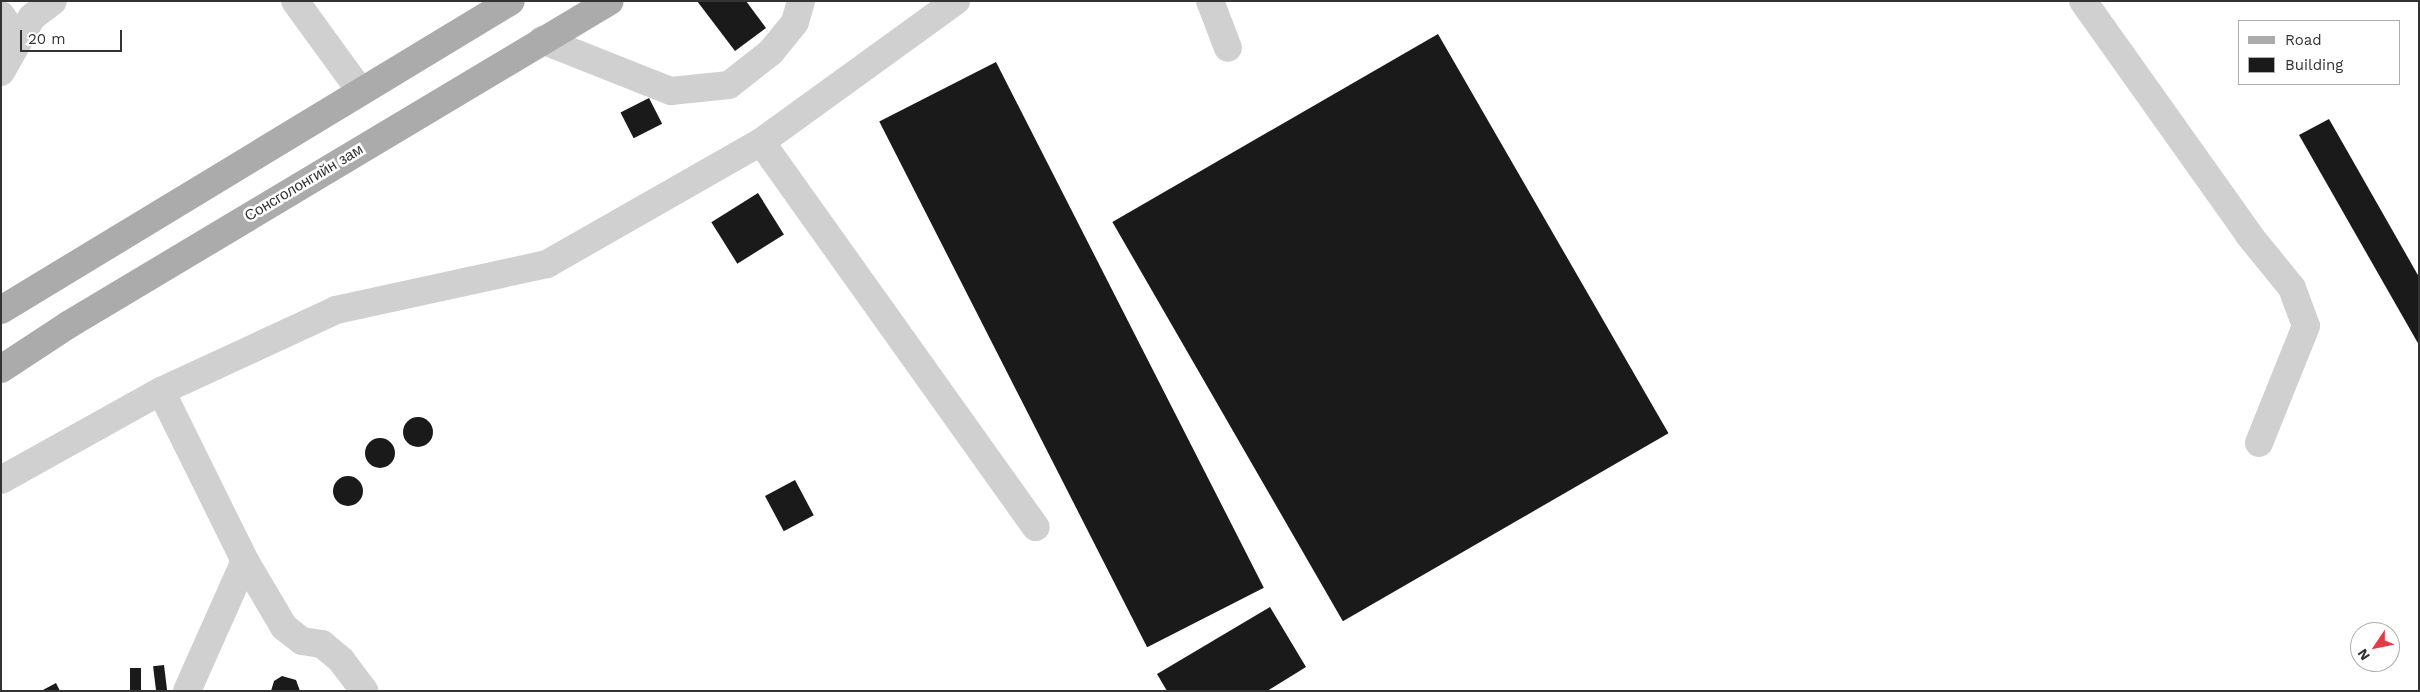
<!DOCTYPE html>
<html>
<head>
<meta charset="utf-8">
<style>
  body { margin:0 }
  #map { position:relative; width:2420px; height:692px; overflow:hidden; background:#fff; font-family:"Work Sans",sans-serif }
  div>[style] { position:absolute }
  .building>* { inset:0; background:#1a1a1a; transform-origin:0 0 }
  .round { border-radius:50% }
  .minor>* { height:28px; margin:-14px; padding:0 14px; transform-origin:14px; border-radius:14px; background:#d0d0d0 }
  .major>* { height:28px; margin:-14px; padding:0 14px; transform-origin:14px; border-radius:14px; background:#ababab }
  span { translate:-50% -50%; white-space:nowrap; text-align:center; line-height:1.15; -webkit-text-stroke:5px #fff; paint-order:stroke }
  .street-label { font-size:15px; color:#333 }
  .frame { position:absolute; inset:0; border:2px solid #333; pointer-events:none }
  .legend { position:absolute; left:2238px; top:20px; width:162px; height:65px; box-sizing:border-box; background:#fff; border:1px solid #adadad; margin:0; padding:6px 9px; list-style:none; font-size:15px; color:#333 }
  .legend li { display:flex; align-items:center; gap:10px; height:25px }
  .legend b { width:25px; border:1px solid #adadad }
  .north { position:absolute; left:2350px; top:622px; width:50px; height:50px; box-sizing:border-box; background:#fff; border:1px solid #adadad; border-radius:50%; rotate:236deg; font-size:14px; font-weight:700; line-height:20px; text-align:center; color:#333 }
  .north::after { content:''; display:block; margin:auto; width:18px; height:22px; background:#e63946; clip-path:polygon(50% 0,100% 100%,50% 72%,0 100%) }
  .scale { position:absolute; left:20px; top:30px; width:102px; height:22px; box-sizing:border-box; border:2px solid #333; border-top:0; padding-left:6px; font-size:15px; line-height:18px; white-space:nowrap; color:#333; -webkit-text-stroke:4px #fff; paint-order:stroke }
</style>
</head>
<body>
<div id="map">
  <div class="building">
    <div style="clip-path:polygon(697px 1px,746px 1px,766px 28px,735px 51px)"></div>
    <div style="left:1438px;top:34px;width:461px;height:376px;rotate:60deg"></div>
    <div style="left:996px;top:62px;width:590px;height:131px;rotate:63deg"></div>
    <div style="left:649px;top:98px;width:29px;height:32px;rotate:63deg"></div>
    <div style="clip-path:polygon(2329px 119px,2419px 277px,2419px 345px,2299px 135px)"></div>
    <div style="left:758px;top:193px;width:49px;height:55px;rotate:58deg"></div>
    <div class="round" style="left:403px;top:417px;width:30px;height:30px"></div>
    <div class="round" style="left:365px;top:438px;width:30px;height:30px"></div>
    <div class="round" style="left:333px;top:476px;width:30px;height:30px"></div>
    <div style="left:795px;top:480px;width:40px;height:34px;rotate:62deg"></div>
    <div style="clip-path:polygon(1270px 607px,1306px 667px,1267px 691px,1167px 691px,1157px 674px)"></div>
    <div style="left:164px;top:665px;width:26px;height:11px;rotate:83deg"></div>
    <div style="left:130px;top:668px;width:11px;height:23px"></div>
    <div style="clip-path:polygon(282px 676px,296px 680px,300px 691px,271px 691px,274px 681px)"></div>
    <div style="clip-path:polygon(56px 683px,60px 691px,41px 691px)"></div>
  </div>
  <div class="minor">
    <div style="left:295px;top:1px;width:112px;rotate:54deg"></div>
    <div style="left:1210px;top:1px;width:50px;rotate:69deg"></div>
    <div style="left:2083px;top:1px;width:287px;rotate:54.6deg"></div>
    <div style="left:2249px;top:235px;width:68px;rotate:50.9deg"></div>
    <div style="left:2292px;top:288px;width:40px;rotate:69.8deg"></div>
    <div style="left:2306px;top:326px;width:126px;rotate:111.9deg"></div>
    <div style="left:1px;top:15px;width:29px;rotate:55deg"></div>
    <div style="left:542px;top:40px;width:139px;rotate:21.6deg"></div>
    <div style="left:671px;top:91px;width:58px;rotate:-5.9deg"></div>
    <div style="left:729px;top:85px;width:53px;rotate:-38.2deg"></div>
    <div style="left:771px;top:52px;width:38px;rotate:-51deg"></div>
    <div style="left:795px;top:22px;width:22px;rotate:-74deg"></div>
    <div style="left:1px;top:72px;width:63px;rotate:-60.6deg"></div>
    <div style="left:32px;top:17px;width:26px;rotate:-37deg"></div>
    <div style="left:761px;top:142px;width:473px;rotate:54.5deg"></div>
    <div style="left:161px;top:391px;width:190px;rotate:63.7deg"></div>
    <div style="left:245px;top:561px;width:77px;rotate:59.4deg"></div>
    <div style="left:284px;top:627px;width:23px;rotate:38deg"></div>
    <div style="left:302px;top:641px;width:20px;rotate:9deg"></div>
    <div style="left:322px;top:644px;width:25px;rotate:40deg"></div>
    <div style="left:341px;top:660px;width:39px;rotate:53deg"></div>
    <div style="left:1px;top:480px;width:183px;rotate:-29.1deg"></div>
    <div style="left:161px;top:391px;width:193px;rotate:-24.8deg"></div>
    <div style="left:336px;top:310px;width:216px;rotate:-12.3deg"></div>
    <div style="left:547px;top:264px;width:246px;rotate:-29.7deg"></div>
    <div style="left:761px;top:142px;width:241px;rotate:-35.9deg"></div>
    <div style="left:187px;top:691px;width:142px;rotate:-66deg"></div>
  </div>
  <div class="major">
    <div style="left:1px;top:310px;width:596px;rotate:-31.21deg"></div>
    <div style="left:1px;top:369px;width:80px;rotate:-33.3deg"></div>
    <div style="left:68px;top:325px;width:631px;rotate:-30.87deg"></div>
  </div>
  <div class="street-label">
    <span style="left:304px;top:183px;rotate:-31deg">Сонсголонгийн зам</span>
  </div>
  <div class="frame"></div>
  <ul class="legend">
  <li><b style="height:6px;background:#ababab"></b>Road</li>
  <li><b style="height:14px;background:#1a1a1a"></b>Building</li>
  </ul>
  <div class="north">N</div>
  <div class="scale">20 m</div>
</div>
</body>
</html>
